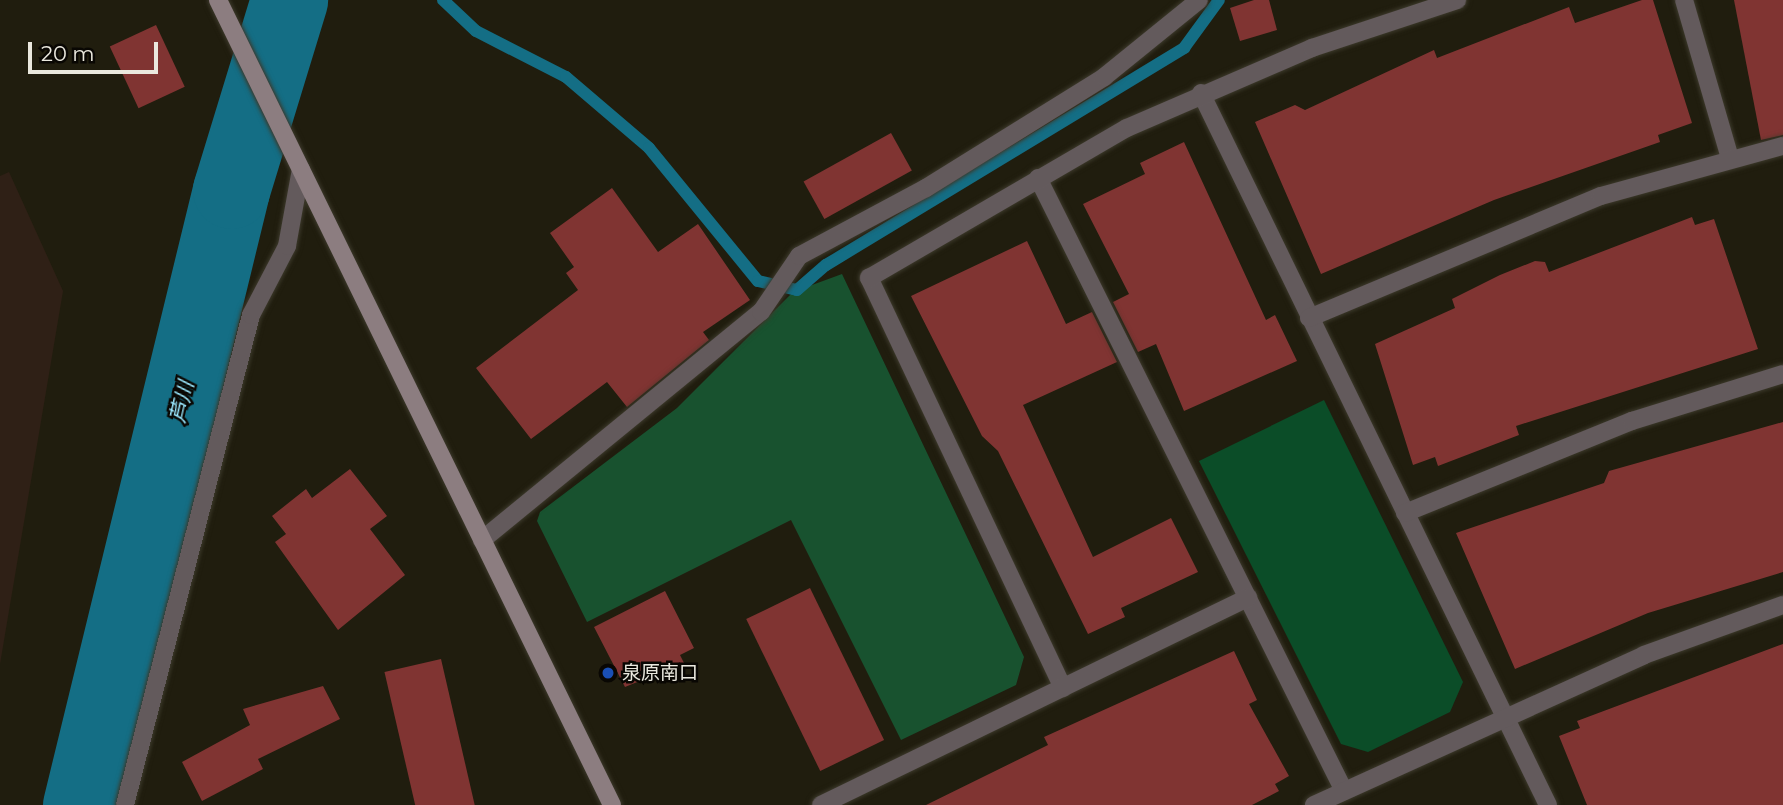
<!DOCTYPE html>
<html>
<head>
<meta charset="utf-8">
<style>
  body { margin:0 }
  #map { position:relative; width:1783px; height:805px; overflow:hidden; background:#201d0e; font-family:Montserrat,"Noto Sans JP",sans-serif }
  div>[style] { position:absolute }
  .medical>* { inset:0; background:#2f2016 }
  .green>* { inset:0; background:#0b4d28 }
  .forest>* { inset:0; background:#18522f }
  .stream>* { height:12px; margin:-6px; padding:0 6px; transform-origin:6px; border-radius:6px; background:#146e85 }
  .river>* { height:77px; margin:-38.5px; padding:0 38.5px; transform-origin:38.5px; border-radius:38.5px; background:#146e85 }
  .building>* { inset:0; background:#803432; transform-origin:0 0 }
  .roads { filter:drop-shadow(0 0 2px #3c392b) drop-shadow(0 0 2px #3c392b) }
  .street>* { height:18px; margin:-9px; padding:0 9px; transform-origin:9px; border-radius:9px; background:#635a5c }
  .secondary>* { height:18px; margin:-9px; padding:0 9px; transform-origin:9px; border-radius:9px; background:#8c7d80 }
  .dots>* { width:19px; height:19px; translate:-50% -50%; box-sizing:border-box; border:4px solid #090703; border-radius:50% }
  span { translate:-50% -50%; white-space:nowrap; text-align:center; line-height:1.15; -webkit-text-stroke:5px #090703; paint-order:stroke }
  .poi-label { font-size:19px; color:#eae8de }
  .left { translate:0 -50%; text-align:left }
  .water-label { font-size:21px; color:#9ae7fe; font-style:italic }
  .scale { position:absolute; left:28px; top:42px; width:130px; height:32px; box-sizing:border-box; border:4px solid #eae8de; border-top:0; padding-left:9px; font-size:21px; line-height:24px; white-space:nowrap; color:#eae8de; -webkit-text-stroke:5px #090703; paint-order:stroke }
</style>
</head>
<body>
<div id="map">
  <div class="medical">
    <div style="clip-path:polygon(9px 172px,63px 291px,0 664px,0 176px)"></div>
  </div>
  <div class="green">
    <div style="clip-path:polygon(1324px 400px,1463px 682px,1450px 712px,1368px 752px,1341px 744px,1199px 461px)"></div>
  </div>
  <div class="forest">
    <div style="clip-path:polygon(842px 274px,1024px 657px,1016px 685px,901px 740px,791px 520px,587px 622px,537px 521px,540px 512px,677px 408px,793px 292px)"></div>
  </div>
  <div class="stream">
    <div style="left:443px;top:0;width:45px;rotate:43.2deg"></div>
    <div style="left:476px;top:31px;width:101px;rotate:27.1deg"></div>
    <div style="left:566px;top:77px;width:109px;rotate:40.5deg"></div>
    <div style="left:649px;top:148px;width:172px;rotate:50.7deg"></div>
    <div style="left:758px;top:281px;width:40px;rotate:13deg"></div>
    <div style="left:797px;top:290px;width:38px;rotate:-41deg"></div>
    <div style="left:826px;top:265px;width:419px;rotate:-31.2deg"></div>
    <div style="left:1184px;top:48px;width:59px;rotate:-53.9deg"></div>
  </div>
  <div class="river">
    <div style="left:81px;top:805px;width:633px;rotate:-76.29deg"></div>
    <div style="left:231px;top:190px;width:199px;rotate:-73deg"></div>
  </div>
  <div class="building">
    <div style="clip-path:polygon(1254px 0,1269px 0,1277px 30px,1240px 41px,1230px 8px)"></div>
    <div style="clip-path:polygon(1642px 0,1653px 0,1692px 123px,1658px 135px,1660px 142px,1494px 200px,1321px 274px,1255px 122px,1295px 105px,1305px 110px,1434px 50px,1437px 58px,1569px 7px,1575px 23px)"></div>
    <div style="clip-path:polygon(1734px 0,1783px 0,1783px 135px,1761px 140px)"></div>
    <div style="left:156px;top:25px;width:68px;height:51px;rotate:65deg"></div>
    <div style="left:891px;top:133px;width:43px;height:100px;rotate:61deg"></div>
    <div style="clip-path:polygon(1184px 142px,1266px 320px,1275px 315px,1297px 361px,1184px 411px,1156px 344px,1138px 352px,1113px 302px,1129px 294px,1083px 204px,1145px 174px,1140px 163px)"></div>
    <div style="clip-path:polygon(612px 188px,658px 252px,698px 224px,750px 300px,703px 332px,709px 340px,627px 407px,607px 382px,531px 439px,476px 368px,578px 290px,566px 273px,574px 267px,550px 233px)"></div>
    <div style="clip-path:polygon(1692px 217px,1695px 225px,1714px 219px,1758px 349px,1516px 426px,1519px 435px,1438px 466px,1435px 457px,1413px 465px,1375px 344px,1455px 308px,1452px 299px,1500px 275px,1535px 261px,1545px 262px,1549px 272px)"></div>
    <div style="clip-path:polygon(1027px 241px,1066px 324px,1092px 312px,1117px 362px,1023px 405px,1093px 557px,1171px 518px,1198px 572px,1121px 608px,1125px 617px,1088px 634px,998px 451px,982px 436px,911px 296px)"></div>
    <div style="clip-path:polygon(1783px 422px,1783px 572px,1648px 613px,1515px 669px,1456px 533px,1604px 483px,1609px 471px)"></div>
    <div style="clip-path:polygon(350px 469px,387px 516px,370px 529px,405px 575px,338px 630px,275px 542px,286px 534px,272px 516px,306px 489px,312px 498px)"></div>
    <div style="left:810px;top:588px;width:169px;height:71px;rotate:64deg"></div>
    <div style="clip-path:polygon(665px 591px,694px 648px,680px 655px,684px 663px,625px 687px,594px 627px)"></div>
    <div style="clip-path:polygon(1783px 644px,1783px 805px,1587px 805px,1559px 736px,1580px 728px,1577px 721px)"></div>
    <div style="clip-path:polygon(1234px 651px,1257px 700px,1249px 704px,1289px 776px,1275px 784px,1279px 791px,1252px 805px,926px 805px,1048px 745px,1044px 737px)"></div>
    <div style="left:441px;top:659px;width:150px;height:58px;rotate:77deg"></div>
    <div style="clip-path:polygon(323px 686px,340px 719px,258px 759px,263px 769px,202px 801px,182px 762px,250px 725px,243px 709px)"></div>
  </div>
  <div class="roads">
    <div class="street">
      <div style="left:1684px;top:0;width:165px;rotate:73.8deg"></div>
      <div style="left:1201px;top:93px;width:792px;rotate:64.02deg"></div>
      <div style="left:1038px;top:178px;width:685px;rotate:63.47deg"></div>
      <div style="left:1309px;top:318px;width:316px;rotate:-22.7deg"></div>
      <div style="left:1601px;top:196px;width:189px;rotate:-15.4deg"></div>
      <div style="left:1405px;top:513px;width:245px;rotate:-22.1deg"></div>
      <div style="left:1632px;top:421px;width:158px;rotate:-17.3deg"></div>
      <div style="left:482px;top:540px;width:360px;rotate:-39.3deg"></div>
      <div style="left:761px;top:312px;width:68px;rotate:-55.8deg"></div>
      <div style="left:799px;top:256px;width:144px;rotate:-28.2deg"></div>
      <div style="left:926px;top:188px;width:210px;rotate:-31.9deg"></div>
      <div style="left:1104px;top:77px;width:122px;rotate:-39deg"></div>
      <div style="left:1063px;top:688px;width:454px;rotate:-115.3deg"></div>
      <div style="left:869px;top:278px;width:298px;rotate:-30.2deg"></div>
      <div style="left:1127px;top:128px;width:202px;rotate:-23.4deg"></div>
      <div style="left:1312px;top:48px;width:153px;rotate:-18.3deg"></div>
      <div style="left:125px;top:805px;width:506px;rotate:-75.58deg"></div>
      <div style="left:251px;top:315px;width:78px;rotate:-62.4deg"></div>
      <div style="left:287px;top:246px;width:78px;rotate:-79.7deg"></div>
      <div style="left:821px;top:805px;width:475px;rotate:-25.9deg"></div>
      <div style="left:1314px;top:805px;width:362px;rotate:-24.4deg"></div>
      <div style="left:1644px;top:655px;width:148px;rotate:-19.8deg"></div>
    </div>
    <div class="secondary">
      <div style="left:218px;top:0;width:896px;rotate:63.92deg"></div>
    </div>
  </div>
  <div class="dots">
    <div style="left:608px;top:673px;background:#1a4fb4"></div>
  </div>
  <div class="poi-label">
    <span class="left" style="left:622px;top:673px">泉原南口</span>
  </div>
  <div class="water-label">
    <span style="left:182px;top:402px;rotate:-77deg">芦川</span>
  </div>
  <div class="scale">20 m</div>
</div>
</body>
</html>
